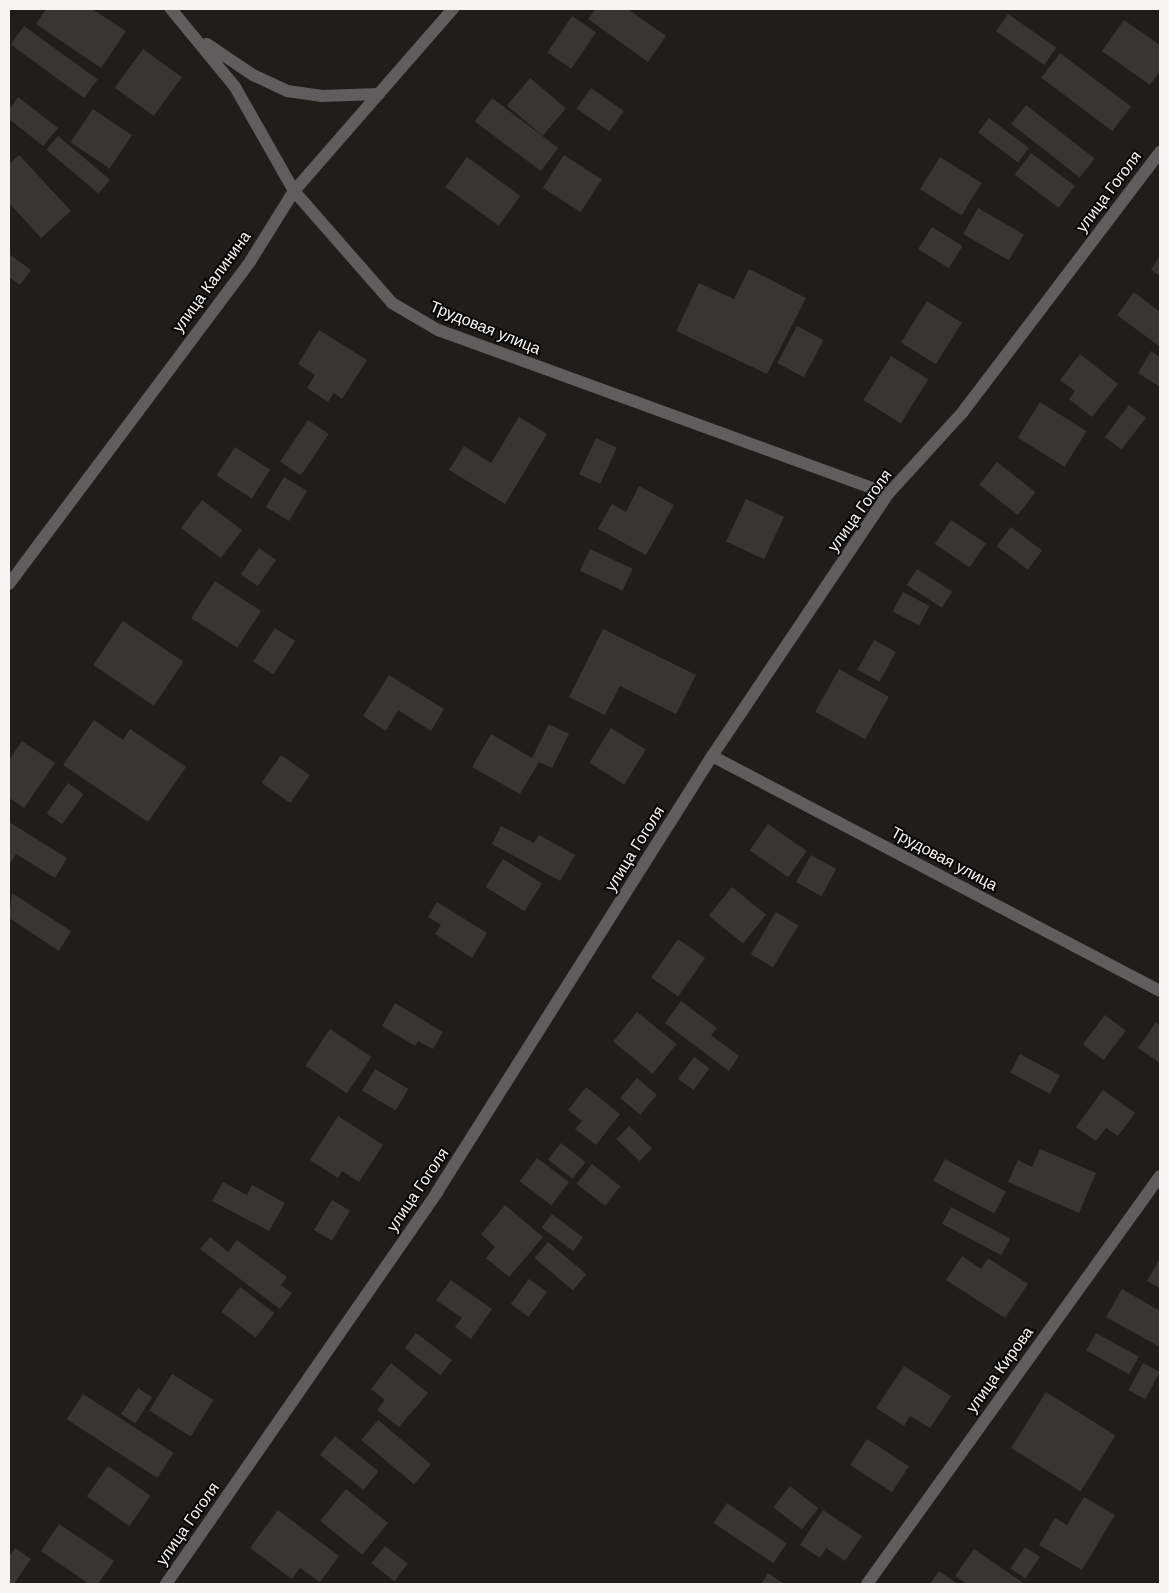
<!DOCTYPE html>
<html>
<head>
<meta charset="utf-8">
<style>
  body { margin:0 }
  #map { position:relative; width:1169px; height:1593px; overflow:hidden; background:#201d1b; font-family:Arial,sans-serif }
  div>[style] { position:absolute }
  .building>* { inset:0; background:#383533; transform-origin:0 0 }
  .minor>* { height:12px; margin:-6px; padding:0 6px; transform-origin:6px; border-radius:6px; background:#605d5e }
  .tertiary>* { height:12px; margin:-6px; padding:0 6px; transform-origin:6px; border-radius:6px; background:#605d5e }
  span { translate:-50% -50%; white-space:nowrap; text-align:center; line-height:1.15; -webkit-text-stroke:4px #080707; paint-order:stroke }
  .street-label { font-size:16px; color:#f7f5f3 }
  .frame { position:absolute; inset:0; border:10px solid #f7f5f3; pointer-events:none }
</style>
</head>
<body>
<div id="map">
  <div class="building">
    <div style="clip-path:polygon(46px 9px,92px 9px,126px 31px,101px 68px,36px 24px)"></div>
    <div style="clip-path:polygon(596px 9px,628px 9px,666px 36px,648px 62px,588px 19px)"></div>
    <div style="left:1008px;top:14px;width:59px;height:21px;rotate:35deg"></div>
    <div style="left:572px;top:16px;width:29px;height:44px;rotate:34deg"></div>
    <div style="clip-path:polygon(1124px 20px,1160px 45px,1160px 71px,1150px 85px,1102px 51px)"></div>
    <div style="left:24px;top:26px;width:91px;height:23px;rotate:36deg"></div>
    <div style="left:143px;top:49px;width:48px;height:48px;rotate:36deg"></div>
    <div style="left:1060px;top:53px;width:89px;height:31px;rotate:37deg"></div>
    <div style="left:530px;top:78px;width:47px;height:36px;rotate:40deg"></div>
    <div style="left:591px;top:88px;width:40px;height:25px;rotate:35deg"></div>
    <div style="clip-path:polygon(18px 97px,58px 128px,43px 146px,9px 119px,9px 110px)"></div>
    <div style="left:492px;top:98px;width:83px;height:29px;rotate:37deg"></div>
    <div style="left:1026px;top:105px;width:87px;height:24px;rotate:38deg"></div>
    <div style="left:93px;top:109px;width:47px;height:40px;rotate:34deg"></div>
    <div style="left:989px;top:118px;width:50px;height:18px;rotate:37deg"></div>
    <div style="left:58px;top:136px;width:68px;height:18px;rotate:40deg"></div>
    <div style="left:1031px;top:153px;width:55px;height:27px;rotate:37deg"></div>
    <div style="clip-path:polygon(19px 155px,71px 211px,41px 238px,9px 203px,9px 164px)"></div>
    <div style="left:564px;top:155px;width:45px;height:39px;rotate:33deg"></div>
    <div style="left:467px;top:157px;width:66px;height:37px;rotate:36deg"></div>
    <div style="left:940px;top:157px;width:49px;height:38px;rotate:32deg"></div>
    <div style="left:978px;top:208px;width:53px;height:30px;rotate:30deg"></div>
    <div style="left:932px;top:227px;width:36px;height:26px;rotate:32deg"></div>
    <div style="clip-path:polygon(9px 254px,31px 270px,20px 285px,9px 277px)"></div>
    <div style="clip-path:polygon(1160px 256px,1160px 276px,1151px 270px)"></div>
    <div style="clip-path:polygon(749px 269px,806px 298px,767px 374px,676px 331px,699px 283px,734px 299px)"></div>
    <div style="clip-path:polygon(1134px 292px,1160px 312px,1160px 347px,1117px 315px)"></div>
    <div style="left:927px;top:301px;width:41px;height:49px;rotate:32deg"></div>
    <div style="left:797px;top:326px;width:30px;height:42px;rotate:28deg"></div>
    <div style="clip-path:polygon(319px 330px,367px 360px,342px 399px,334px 393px,328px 402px,307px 388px,315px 375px,298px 364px)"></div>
    <div style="clip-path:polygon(1151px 351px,1160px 357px,1160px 387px,1138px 373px)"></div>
    <div style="clip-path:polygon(1080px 354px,1118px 384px,1092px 417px,1069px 399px,1075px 391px,1060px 380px)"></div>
    <div style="left:891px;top:356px;width:44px;height:52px;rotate:32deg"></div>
    <div style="left:1040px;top:402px;width:55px;height:42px;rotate:32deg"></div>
    <div style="left:1129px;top:405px;width:21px;height:40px;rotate:37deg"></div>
    <div style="clip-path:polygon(519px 417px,547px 434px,505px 504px,449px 470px,464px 446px,491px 463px)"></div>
    <div style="left:308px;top:420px;width:25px;height:50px;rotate:34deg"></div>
    <div style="left:596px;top:438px;width:23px;height:40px;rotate:25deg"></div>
    <div style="left:235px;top:447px;width:42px;height:34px;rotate:33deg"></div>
    <div style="left:997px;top:462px;width:49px;height:29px;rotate:38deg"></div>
    <div style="left:284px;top:477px;width:27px;height:35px;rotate:31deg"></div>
    <div style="clip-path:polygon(639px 486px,674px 505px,646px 555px,598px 529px,612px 504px,626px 512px)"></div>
    <div style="left:746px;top:499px;width:42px;height:47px;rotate:25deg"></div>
    <div style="left:202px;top:500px;width:50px;height:35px;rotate:37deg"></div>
    <div style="left:951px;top:520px;width:42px;height:29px;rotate:34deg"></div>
    <div style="left:1011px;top:527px;width:39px;height:24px;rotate:37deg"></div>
    <div style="left:259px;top:548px;width:21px;height:32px;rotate:35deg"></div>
    <div style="left:590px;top:549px;width:47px;height:24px;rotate:25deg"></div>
    <div style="left:917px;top:569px;width:42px;height:19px;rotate:33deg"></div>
    <div style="left:215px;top:581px;width:55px;height:44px;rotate:33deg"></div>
    <div style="left:903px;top:592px;width:30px;height:22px;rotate:28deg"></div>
    <div style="left:123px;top:621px;width:73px;height:53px;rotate:34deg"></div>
    <div style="left:275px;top:628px;width:24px;height:40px;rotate:33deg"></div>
    <div style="clip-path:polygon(603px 629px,696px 675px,676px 714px,620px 686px,605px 715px,569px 697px)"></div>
    <div style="left:874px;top:640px;width:25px;height:34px;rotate:29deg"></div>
    <div style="left:839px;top:669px;width:57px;height:49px;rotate:29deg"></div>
    <div style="clip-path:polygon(389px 675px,444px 709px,431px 731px,398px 710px,386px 731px,363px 716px)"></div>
    <div style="clip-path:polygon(94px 720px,123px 740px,130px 729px,186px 767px,148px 822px,63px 765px)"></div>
    <div style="clip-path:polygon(549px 724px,569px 734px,552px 768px,539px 762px,520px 794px,472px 767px,491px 734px,532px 758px)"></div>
    <div style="left:611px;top:728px;width:41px;height:41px;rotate:32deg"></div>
    <div style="clip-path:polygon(22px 741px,55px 763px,24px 808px,9px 798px,9px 760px)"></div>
    <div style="left:281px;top:755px;width:35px;height:34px;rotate:35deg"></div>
    <div style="left:68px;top:783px;width:19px;height:37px;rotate:35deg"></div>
    <div style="clip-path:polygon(9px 822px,67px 858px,55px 878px,16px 854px,9px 865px)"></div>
    <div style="left:768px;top:824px;width:47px;height:32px;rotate:35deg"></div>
    <div style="clip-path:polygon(501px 826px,534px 843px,539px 835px,575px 855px,560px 881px,492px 844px)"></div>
    <div style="left:811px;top:855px;width:29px;height:31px;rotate:29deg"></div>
    <div style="left:503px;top:859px;width:46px;height:33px;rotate:32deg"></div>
    <div style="left:732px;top:887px;width:44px;height:37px;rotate:39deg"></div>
    <div style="clip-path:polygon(12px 893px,71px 931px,59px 951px,9px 918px)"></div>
    <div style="clip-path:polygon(437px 902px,487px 933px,472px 958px,435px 934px,441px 925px,428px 917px)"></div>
    <div style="left:776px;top:912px;width:26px;height:49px;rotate:31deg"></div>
    <div style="left:678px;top:939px;width:33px;height:47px;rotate:35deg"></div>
    <div style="clip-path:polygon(681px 1001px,717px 1028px,711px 1035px,739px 1056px,729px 1071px,665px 1023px)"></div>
    <div style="clip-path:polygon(395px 1003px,443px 1032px,433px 1049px,418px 1041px,415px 1046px,382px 1026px)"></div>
    <div style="left:637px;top:1012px;width:51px;height:38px;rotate:39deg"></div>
    <div style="left:1105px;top:1015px;width:26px;height:37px;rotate:37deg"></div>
    <div style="clip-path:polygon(1156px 1022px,1160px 1026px,1160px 1063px,1138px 1048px)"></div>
    <div style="left:330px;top:1029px;width:50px;height:44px;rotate:34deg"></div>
    <div style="left:1020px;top:1054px;width:45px;height:21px;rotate:28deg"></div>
    <div style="left:694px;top:1057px;width:19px;height:27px;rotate:36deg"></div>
    <div style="left:375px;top:1069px;width:39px;height:25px;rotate:31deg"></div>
    <div style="left:637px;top:1078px;width:26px;height:26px;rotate:40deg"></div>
    <div style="clip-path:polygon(586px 1087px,620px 1114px,596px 1145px,575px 1129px,582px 1121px,568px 1110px)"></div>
    <div style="clip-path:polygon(1103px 1090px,1135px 1113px,1118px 1136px,1106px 1128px,1096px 1141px,1076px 1127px)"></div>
    <div style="clip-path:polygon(338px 1116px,383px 1145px,359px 1182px,342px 1171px,338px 1178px,310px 1160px)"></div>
    <div style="left:629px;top:1126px;width:32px;height:18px;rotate:44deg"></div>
    <div style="left:561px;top:1143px;width:31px;height:21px;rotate:38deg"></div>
    <div style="clip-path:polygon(1040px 1149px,1096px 1173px,1079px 1213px,1008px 1182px,1018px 1160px,1032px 1167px)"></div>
    <div style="left:537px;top:1158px;width:40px;height:29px;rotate:37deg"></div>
    <div style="left:945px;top:1159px;width:69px;height:25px;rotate:28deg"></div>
    <div style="left:592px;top:1164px;width:36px;height:25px;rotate:38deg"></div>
    <div style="clip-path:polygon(223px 1182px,247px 1195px,252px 1185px,285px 1203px,269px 1231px,212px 1201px)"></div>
    <div style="left:332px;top:1200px;width:21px;height:35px;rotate:31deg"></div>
    <div style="clip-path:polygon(505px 1205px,543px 1237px,509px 1277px,486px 1258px,495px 1247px,481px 1234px)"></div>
    <div style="left:951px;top:1207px;width:67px;height:19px;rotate:28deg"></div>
    <div style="left:552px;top:1214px;width:39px;height:17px;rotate:37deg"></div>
    <div style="clip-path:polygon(210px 1237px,228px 1252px,237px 1240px,287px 1277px,281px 1285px,292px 1293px,280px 1309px,200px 1249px)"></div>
    <div style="left:548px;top:1242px;width:50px;height:21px;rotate:40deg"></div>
    <div style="clip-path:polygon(962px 1256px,981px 1269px,988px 1258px,1028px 1284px,1005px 1318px,946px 1280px)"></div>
    <div style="clip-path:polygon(1160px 1258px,1160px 1288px,1147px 1281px)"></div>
    <div style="left:529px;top:1279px;width:22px;height:31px;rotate:36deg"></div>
    <div style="clip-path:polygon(451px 1280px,492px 1309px,471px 1339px,455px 1327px,462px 1318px,436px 1300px)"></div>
    <div style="left:240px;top:1287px;width:43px;height:31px;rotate:37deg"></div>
    <div style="clip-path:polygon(1122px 1289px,1160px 1311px,1160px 1347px,1106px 1317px)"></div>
    <div style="left:416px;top:1333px;width:45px;height:19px;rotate:37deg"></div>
    <div style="left:1096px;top:1333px;width:49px;height:20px;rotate:29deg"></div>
    <div style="clip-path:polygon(391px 1363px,428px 1393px,399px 1427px,377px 1410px,385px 1400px,371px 1389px)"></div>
    <div style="left:1143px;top:1363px;width:19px;height:31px;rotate:28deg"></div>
    <div style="clip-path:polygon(904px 1366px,951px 1396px,930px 1428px,910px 1416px,904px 1426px,876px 1408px)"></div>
    <div style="left:172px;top:1374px;width:49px;height:43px;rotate:32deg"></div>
    <div style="left:138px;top:1388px;width:17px;height:31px;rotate:33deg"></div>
    <div style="left:1046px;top:1392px;width:82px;height:66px;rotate:32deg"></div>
    <div style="left:83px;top:1394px;width:108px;height:30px;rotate:33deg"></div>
    <div style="left:378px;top:1420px;width:69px;height:26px;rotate:40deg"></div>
    <div style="left:335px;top:1436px;width:56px;height:24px;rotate:39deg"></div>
    <div style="left:867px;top:1439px;width:50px;height:31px;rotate:33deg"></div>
    <div style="left:108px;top:1466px;width:52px;height:37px;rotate:35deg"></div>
    <div style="left:790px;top:1486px;width:36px;height:27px;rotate:38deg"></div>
    <div style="left:346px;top:1489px;width:54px;height:41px;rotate:39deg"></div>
    <div style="clip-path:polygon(1084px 1497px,1115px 1515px,1082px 1570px,1039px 1545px,1055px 1518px,1067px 1525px)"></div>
    <div style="left:727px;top:1503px;width:72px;height:24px;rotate:34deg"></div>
    <div style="clip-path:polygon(278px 1510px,339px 1556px,320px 1582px,300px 1568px,292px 1579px,250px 1548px)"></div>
    <div style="clip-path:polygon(823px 1510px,862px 1536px,845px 1561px,826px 1548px,820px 1558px,800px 1545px)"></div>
    <div style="clip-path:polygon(59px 1524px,114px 1561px,98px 1584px,89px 1584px,41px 1551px)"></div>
    <div style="left:385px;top:1546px;width:29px;height:22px;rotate:38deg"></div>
    <div style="left:1025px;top:1547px;width:18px;height:26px;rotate:34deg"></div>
    <div style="clip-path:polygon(15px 1548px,31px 1559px,14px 1584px,9px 1584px,9px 1557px)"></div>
    <div style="clip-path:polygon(974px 1549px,1022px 1582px,1021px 1584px,967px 1584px,955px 1576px)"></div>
    <div style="clip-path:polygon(939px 1571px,958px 1584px,930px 1584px)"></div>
    <div style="clip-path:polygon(768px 1573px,784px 1584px,761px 1584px)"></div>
  </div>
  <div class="minor">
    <div style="left:9px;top:584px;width:404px;rotate:-53.2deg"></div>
    <div style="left:251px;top:260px;width:81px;rotate:-58.1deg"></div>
    <div style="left:294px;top:191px;width:149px;rotate:48.8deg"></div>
    <div style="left:392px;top:303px;width:53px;rotate:30.4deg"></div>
    <div style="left:438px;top:330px;width:479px;rotate:20deg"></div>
    <div style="left:712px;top:756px;width:506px;rotate:27.68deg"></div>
    <div style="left:166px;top:1584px;width:477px;rotate:-55.3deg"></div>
    <div style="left:437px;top:1192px;width:515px;rotate:-57.76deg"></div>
    <div style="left:712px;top:756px;width:316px;rotate:-56.1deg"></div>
    <div style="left:888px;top:494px;width:110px;rotate:-47.6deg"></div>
    <div style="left:962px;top:413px;width:328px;rotate:-52.8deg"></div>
    <div style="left:867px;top:1584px;width:502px;rotate:-54.32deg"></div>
  </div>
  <div class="tertiary">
    <div style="left:171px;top:9px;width:101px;rotate:50.6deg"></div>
    <div style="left:235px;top:87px;width:120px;rotate:60.4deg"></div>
    <div style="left:294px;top:191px;width:242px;rotate:-48.9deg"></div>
    <div style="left:207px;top:44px;width:55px;rotate:34deg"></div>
    <div style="left:253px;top:75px;width:38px;rotate:25deg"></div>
    <div style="left:287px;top:91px;width:34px;rotate:8deg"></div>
    <div style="left:321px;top:96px;width:58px;rotate:-2deg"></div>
  </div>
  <div class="street-label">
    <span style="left:1109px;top:192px;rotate:-53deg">улица Гоголя</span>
    <span style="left:212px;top:282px;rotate:-54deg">улица Калинина</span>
    <span style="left:485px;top:328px;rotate:22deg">Трудовая улица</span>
    <span style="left:860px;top:511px;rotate:-54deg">улица Гоголя</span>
    <span style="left:635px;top:849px;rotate:-58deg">улица Гоголя</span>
    <span style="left:944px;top:859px;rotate:28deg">Трудовая улица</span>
    <span style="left:418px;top:1190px;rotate:-56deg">улица Гоголя</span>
    <span style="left:1000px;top:1370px;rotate:-54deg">улица Кирова</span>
    <span style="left:188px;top:1524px;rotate:-55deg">улица Гоголя</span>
  </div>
  <div class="frame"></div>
</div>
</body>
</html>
